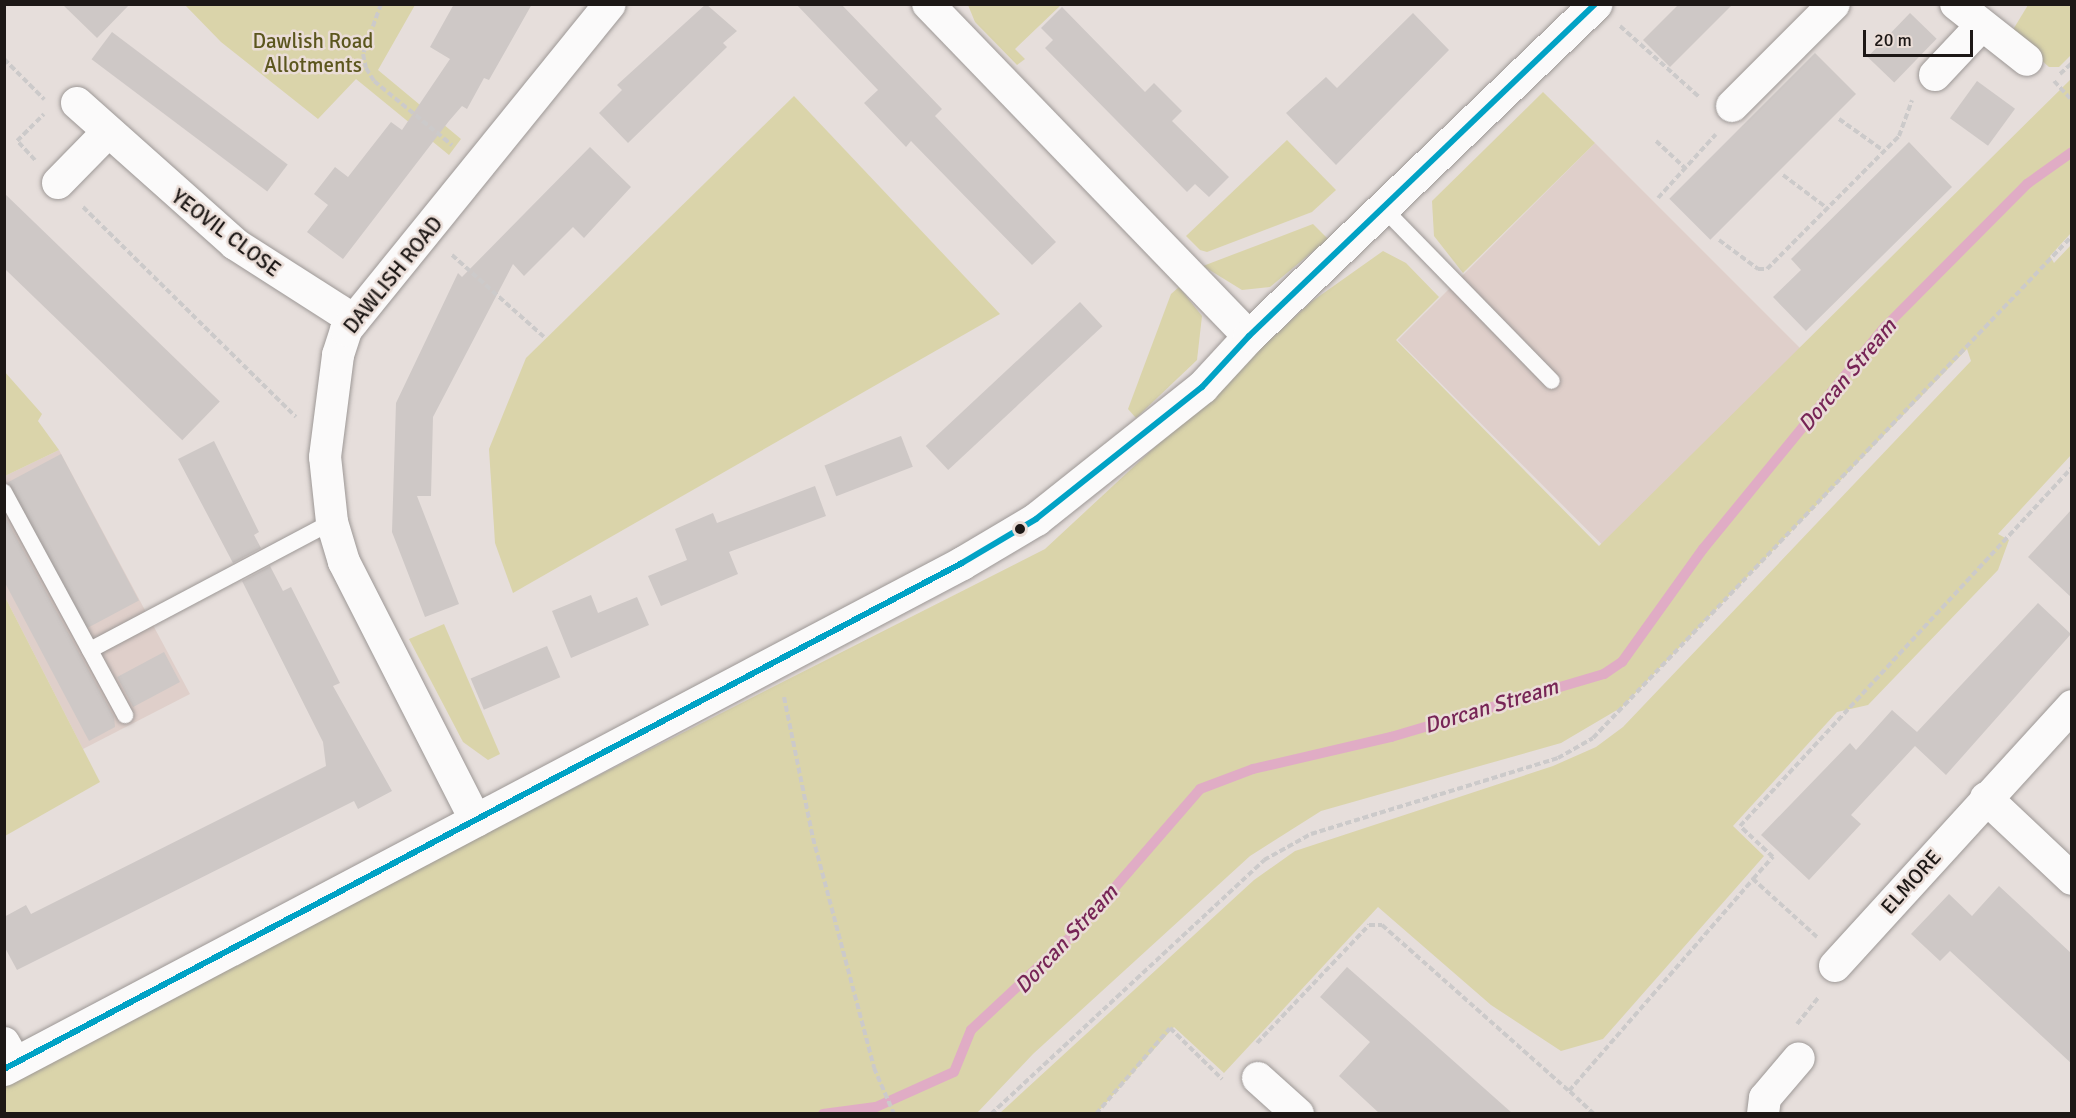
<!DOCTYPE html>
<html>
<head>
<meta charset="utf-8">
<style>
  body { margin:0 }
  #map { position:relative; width:2076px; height:1118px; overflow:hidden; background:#e6dedb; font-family:Signika,sans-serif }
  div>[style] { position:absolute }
  .built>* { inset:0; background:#dfcfca; transform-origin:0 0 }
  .green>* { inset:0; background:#dad4aa }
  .stream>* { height:10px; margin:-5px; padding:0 5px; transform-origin:5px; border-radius:5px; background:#e0acc5 }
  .building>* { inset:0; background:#cec8c6; transform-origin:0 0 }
  .path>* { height:4px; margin-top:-2px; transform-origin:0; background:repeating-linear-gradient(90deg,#cccaca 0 6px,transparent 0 9px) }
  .roads { filter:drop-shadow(0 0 2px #9d9896) drop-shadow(0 0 2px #9d9896) }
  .service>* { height:16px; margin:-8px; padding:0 8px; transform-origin:8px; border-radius:8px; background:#fbfafa }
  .minor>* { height:32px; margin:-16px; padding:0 16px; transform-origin:16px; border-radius:16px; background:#fbfafa }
  .tertiary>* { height:33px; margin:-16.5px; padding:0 16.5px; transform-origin:16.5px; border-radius:16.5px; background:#fbfafa }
  .bus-1>* { height:6px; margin:-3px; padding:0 3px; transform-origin:3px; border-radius:3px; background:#01a2c5 }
  .dots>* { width:16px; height:16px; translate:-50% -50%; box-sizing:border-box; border:3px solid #eaddd7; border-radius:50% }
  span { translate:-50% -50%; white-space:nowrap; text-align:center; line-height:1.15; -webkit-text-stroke:5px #eaddd7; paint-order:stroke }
  .park-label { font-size:21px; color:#5b561e }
  .street-label { font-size:21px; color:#1d1816 }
  .water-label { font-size:22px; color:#772556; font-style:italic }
  .frame { position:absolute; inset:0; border:6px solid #1d1816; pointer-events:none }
  .scale { position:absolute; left:1863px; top:30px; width:110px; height:27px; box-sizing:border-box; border:3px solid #1d1816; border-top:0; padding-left:8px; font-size:18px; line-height:21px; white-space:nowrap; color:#1d1816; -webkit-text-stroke:4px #eaddd7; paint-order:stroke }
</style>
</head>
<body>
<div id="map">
  <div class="built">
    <div style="left:1595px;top:143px;width:291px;height:279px;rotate:45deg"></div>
    <div style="clip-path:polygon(59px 450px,190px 694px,83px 749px,5px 597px,5px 476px)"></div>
  </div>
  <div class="green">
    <div style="clip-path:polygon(185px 5px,415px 5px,378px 70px,461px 139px,449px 155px,356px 79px,318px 119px,221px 42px)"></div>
    <div style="clip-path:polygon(968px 5px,968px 4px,1061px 5px,1015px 49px,1025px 59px,1017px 65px,975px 22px)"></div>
    <div style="clip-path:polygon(2028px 5px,2071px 5px,2071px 55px,2059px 67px,2049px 67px,2011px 33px)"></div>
    <div style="clip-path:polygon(2071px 79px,2071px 233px,2050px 256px,2054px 263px,2071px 245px,2071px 455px,1998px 534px,2009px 540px,1998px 570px,1868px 705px,1837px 712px,1733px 826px,1764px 856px,1603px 1039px,1561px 1051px,1491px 1005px,1378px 907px,1224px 1073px,1174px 1027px,1097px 1113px,1000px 1113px,1254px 880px,1295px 851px,1553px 766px,1596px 747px,1623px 727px,1971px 361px,1967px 349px,1622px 707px,1561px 743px,1321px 811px,1250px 856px,1033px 1054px,977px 1113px,5px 1114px,5px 1084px,229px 963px,1045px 549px,1311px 302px,1383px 251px,1406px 263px,1439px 297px,1396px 340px,1599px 546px)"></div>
    <div style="clip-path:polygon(1543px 92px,1595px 143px,1463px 273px,1434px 236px,1432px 201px)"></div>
    <div style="clip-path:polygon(794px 96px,1000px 314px,513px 593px,495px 543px,489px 449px,526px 358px)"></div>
    <div style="clip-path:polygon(1287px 140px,1336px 190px,1312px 212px,1207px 252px,1200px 250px,1186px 236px)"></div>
    <div style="clip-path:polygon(1313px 224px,1328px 239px,1270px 287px,1242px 290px,1203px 266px)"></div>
    <div style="clip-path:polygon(1179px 287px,1202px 316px,1197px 360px,1136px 418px,1128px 409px,1171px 294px)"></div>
    <div style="clip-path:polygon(4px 371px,42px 414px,38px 421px,59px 450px,5px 476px)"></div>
    <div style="clip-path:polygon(5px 597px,100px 782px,5px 836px,4px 836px)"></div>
    <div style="clip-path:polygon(444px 624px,500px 754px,488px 760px,463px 742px,409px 639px)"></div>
  </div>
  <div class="stream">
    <div style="left:823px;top:1114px;width:53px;rotate:-7.5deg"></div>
    <div style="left:876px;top:1107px;width:85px;rotate:-24.2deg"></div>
    <div style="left:954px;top:1072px;width:45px;rotate:-68deg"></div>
    <div style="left:971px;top:1030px;width:146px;rotate:-43.1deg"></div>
    <div style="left:1078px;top:930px;width:186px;rotate:-49.1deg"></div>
    <div style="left:1200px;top:789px;width:57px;rotate:-20.7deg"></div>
    <div style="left:1253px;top:769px;width:142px;rotate:-13.1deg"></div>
    <div style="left:1391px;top:737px;width:222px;rotate:-16.5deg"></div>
    <div style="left:1604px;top:674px;width:22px;rotate:-34deg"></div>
    <div style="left:1622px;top:662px;width:139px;rotate:-54.4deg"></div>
    <div style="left:1703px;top:549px;width:287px;rotate:-50.7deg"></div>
    <div style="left:1885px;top:327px;width:202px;rotate:-45.2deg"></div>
    <div style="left:2027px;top:184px;width:55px;rotate:-35.4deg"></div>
  </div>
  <div class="building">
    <div style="clip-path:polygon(62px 4px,130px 4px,97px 38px)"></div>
    <div style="clip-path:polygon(454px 4px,532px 4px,489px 80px,484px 78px,467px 109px,462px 106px,449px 121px,343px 259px,307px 232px,328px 205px,314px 194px,335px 167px,348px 177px,391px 122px,402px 130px,450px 59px,430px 47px)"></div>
    <div style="clip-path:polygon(706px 4px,737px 31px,723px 43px,727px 47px,628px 143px,599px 113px,622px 90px,617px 85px)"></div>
    <div style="clip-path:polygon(796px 4px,841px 4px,942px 109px,935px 116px,1056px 242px,1032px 265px,911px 141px,906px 147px,864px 103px,878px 90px)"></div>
    <div style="clip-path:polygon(1679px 4px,1733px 4px,1670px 67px,1643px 40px)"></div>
    <div style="clip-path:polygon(1062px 7px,1145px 92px,1154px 83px,1182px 111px,1172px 121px,1229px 177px,1209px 197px,1195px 184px,1187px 192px,1045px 48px,1053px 40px,1041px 28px)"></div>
    <div style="clip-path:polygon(1413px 13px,1449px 50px,1336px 165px,1286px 113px,1326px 77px,1337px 88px)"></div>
    <div style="left:1910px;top:13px;width:37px;height:61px;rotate:44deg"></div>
    <div style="left:112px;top:32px;width:220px;height:34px;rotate:37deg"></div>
    <div style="left:1815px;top:53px;width:58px;height:206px;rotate:45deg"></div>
    <div style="left:1977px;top:81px;width:47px;height:46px;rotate:36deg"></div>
    <div style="clip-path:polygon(1909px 142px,1952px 187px,1806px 331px,1773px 297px,1801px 270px,1791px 259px)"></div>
    <div style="clip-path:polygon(590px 147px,631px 187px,584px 238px,573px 227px,524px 276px,513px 264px,433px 417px,431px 496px,417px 496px,459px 604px,425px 617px,392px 532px,396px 403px,458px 273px,462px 277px)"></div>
    <div style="left:4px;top:193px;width:300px;height:54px;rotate:44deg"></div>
    <div style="left:1080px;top:302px;width:33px;height:211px;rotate:47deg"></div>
    <div style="left:901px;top:436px;width:33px;height:82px;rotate:69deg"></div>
    <div style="clip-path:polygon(214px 441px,259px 532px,254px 535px,261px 548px,233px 563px,178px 459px)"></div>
    <div style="left:61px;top:454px;width:166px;height:60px;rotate:62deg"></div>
    <div style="clip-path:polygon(815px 486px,826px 516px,729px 552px,738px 574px,661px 606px,648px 576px,687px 560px,675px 529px,713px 513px,717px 523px)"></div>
    <div style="clip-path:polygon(2072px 509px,2072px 598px,2028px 557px)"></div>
    <div style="clip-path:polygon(4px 515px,114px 717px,115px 727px,89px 741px,4px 581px)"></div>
    <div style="clip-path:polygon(270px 566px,283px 591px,291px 587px,340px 683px,333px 686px,392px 791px,358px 809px,354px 801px,17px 970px,4px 946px,4px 917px,26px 905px,31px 914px,326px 766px,323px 742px,242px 581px)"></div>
    <div style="clip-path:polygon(591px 595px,598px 613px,637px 597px,649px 625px,571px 658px,552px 611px)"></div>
    <div style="clip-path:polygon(2038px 603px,2071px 634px,1946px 775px,1915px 746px,1851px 815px,1861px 824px,1809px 880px,1761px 835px,1850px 743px,1856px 750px,1892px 710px,1917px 732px)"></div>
    <div style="left:547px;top:646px;width:34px;height:83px;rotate:67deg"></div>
    <div style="left:164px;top:652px;width:34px;height:53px;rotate:62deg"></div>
    <div style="clip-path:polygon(1999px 886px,2072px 954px,2072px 1064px,1950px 951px,1940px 961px,1911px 934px,1949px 894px,1972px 916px)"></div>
    <div style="clip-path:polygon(1347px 967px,1413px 1025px,1512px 1113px,1379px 1113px,1339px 1076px,1370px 1042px,1320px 997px)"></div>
  </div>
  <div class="path">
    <div style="left:381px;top:4px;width:53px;rotate:109.8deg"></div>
    <div style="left:363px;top:54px;width:14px;rotate:78deg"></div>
    <div style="left:366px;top:68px;width:15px;rotate:58deg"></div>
    <div style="left:374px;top:81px;width:101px;rotate:39.4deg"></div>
    <div style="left:1620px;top:26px;width:106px;rotate:41.9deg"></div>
    <div style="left:4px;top:59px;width:57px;rotate:45deg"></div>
    <div style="left:2060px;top:74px;width:16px;rotate:-43deg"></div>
    <div style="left:2054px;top:81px;width:26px;rotate:47deg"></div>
    <div style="left:1839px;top:119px;width:55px;rotate:35.4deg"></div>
    <div style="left:1656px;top:141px;width:40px;rotate:43deg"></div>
    <div style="left:35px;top:160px;width:26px;rotate:-133deg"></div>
    <div style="left:17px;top:141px;width:38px;rotate:-45deg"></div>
    <div style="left:1783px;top:175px;width:55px;rotate:36.9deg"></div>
    <div style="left:1658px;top:198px;width:86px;rotate:-47.8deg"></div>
    <div style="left:83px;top:207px;width:299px;rotate:44.6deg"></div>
    <div style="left:1719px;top:240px;width:49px;rotate:36.6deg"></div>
    <div style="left:1758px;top:269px;width:9px"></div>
    <div style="left:1767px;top:269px;width:187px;rotate:-45.2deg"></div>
    <div style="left:1899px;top:136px;width:38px;rotate:-70deg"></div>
    <div style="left:452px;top:255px;width:123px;rotate:41.7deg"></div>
    <div style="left:784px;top:697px;width:144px;rotate:78.4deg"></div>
    <div style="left:813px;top:838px;width:238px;rotate:75.1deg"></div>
    <div style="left:874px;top:1068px;width:50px;rotate:66.5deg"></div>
    <div style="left:1817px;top:937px;width:86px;rotate:-137.8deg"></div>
    <div style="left:1753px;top:879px;width:30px;rotate:-48deg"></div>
    <div style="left:1773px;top:857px;width:45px;rotate:-136.8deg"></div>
    <div style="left:1740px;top:826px;width:489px;rotate:-47.2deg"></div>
    <div style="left:1797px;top:1024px;width:35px;rotate:-51deg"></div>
    <div style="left:1257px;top:1043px;width:163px;rotate:-46.5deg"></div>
    <div style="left:1369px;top:925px;width:13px"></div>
    <div style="left:1382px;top:925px;width:250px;rotate:41.6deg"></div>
    <div style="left:991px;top:1114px;width:373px;rotate:-42.9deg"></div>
    <div style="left:1264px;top:860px;width:54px;rotate:-29deg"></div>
    <div style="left:1311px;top:834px;width:258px;rotate:-17.1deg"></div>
    <div style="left:1558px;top:758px;width:40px;rotate:-29.7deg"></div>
    <div style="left:1593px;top:738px;width:694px;rotate:-46.34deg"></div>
    <div style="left:1096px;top:1114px;width:113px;rotate:-49.3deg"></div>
    <div style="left:1170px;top:1028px;width:73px;rotate:44.4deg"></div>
    <div style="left:1594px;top:1114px;width:34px;rotate:-137deg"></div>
    <div style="left:1569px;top:1091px;width:281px;rotate:-49deg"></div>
  </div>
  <div class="roads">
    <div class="service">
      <div style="left:1384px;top:209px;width:240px;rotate:45.7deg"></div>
      <div style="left:4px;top:492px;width:254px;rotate:61.5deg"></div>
      <div style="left:90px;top:650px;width:274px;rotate:-27.9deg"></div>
    </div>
    <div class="minor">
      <div style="left:928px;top:4px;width:462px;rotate:46deg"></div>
      <div style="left:1956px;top:4px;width:90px;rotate:38.3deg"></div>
      <div style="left:1935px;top:75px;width:66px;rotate:-46.8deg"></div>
      <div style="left:77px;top:103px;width:212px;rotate:41.7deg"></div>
      <div style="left:235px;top:244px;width:141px;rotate:32.6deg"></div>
      <div style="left:1732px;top:106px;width:144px;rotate:-45deg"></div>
      <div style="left:58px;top:183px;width:70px;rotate:-45.6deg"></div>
      <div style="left:1986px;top:798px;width:118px;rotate:43.3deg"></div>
      <div style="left:476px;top:821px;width:291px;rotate:-117deg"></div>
      <div style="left:344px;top:562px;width:42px;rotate:-106.7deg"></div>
      <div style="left:332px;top:522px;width:65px;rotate:-96.1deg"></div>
      <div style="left:325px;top:457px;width:103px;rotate:-82.7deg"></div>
      <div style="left:338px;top:355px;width:26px;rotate:-72deg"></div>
      <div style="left:346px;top:330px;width:419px;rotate:-51deg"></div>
      <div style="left:1835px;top:966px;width:352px;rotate:-47.6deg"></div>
      <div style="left:4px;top:1043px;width:23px;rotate:61deg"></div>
      <div style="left:1258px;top:1078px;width:54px;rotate:42deg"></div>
      <div style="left:1763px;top:1114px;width:16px;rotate:-83deg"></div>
      <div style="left:1765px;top:1098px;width:52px;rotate:-49.6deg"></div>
    </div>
    <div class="tertiary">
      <div style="left:4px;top:1069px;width:1083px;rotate:-27.84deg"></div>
      <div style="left:962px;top:563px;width:86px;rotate:-30.7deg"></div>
      <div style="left:1036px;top:519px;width:212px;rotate:-38.5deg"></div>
      <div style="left:1202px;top:387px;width:69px;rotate:-47.3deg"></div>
      <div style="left:1249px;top:336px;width:480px;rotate:-43.8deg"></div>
    </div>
  </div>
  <div class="bus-1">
    <div style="left:4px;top:1069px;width:1083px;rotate:-27.84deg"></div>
    <div style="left:962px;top:563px;width:86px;rotate:-30.7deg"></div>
    <div style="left:1036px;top:519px;width:212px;rotate:-38.5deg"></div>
    <div style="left:1202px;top:387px;width:69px;rotate:-47.3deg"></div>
    <div style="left:1249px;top:336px;width:480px;rotate:-43.8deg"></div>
  </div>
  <div class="dots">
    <div style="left:1020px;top:529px;background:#1d1816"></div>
  </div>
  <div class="park-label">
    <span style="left:313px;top:53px">Dawlish Road<br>Allotments</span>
  </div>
  <div class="street-label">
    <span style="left:226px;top:233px;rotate:37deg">YEOVIL CLOSE</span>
    <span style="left:393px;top:275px;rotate:-51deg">DAWLISH ROAD</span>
    <span style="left:1911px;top:882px;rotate:-48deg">ELMORE</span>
  </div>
  <div class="water-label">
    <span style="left:1847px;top:375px;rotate:-50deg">Dorcan Stream</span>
    <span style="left:1491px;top:706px;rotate:-17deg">Dorcan Stream</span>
    <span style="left:1066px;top:939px;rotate:-47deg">Dorcan Stream</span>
  </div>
  <div class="frame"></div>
  <div class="scale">20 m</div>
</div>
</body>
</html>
